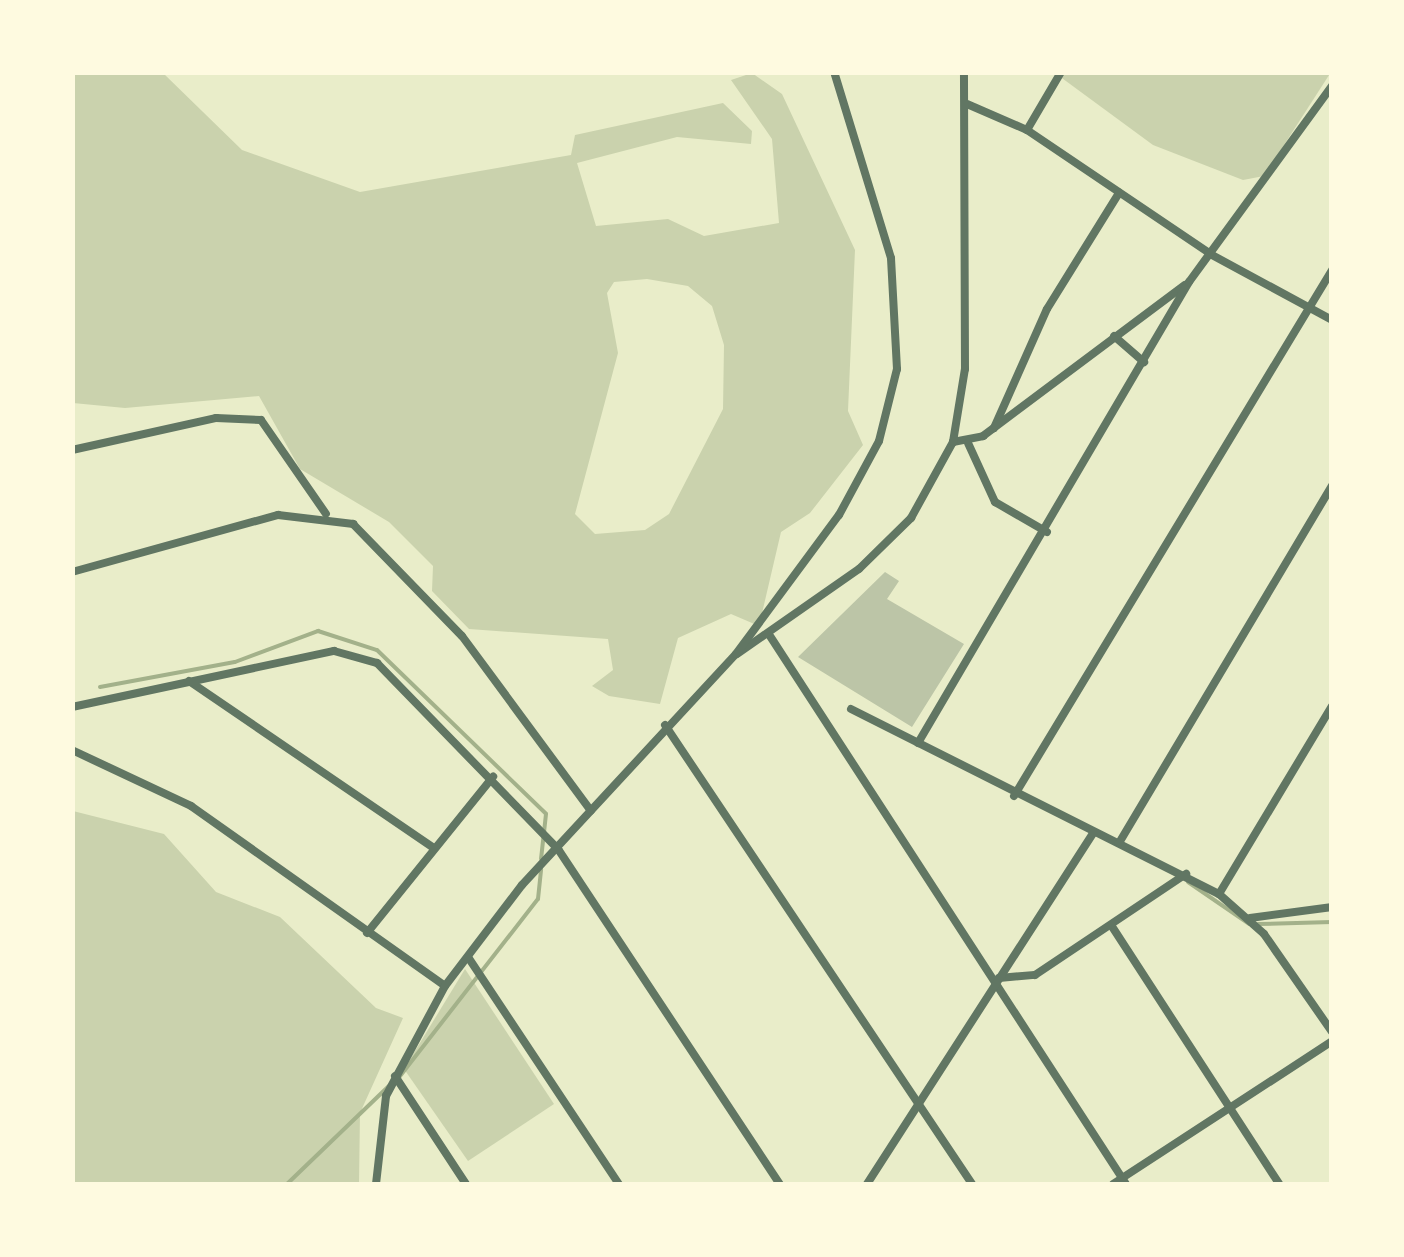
<!DOCTYPE html>
<html>
<head>
<meta charset="utf-8">
<style>
  body { margin:0 }
  #map { position:relative; width:1404px; height:1257px; overflow:hidden; background:#e9edc9; font-family:"IBM Plex Serif",serif }
  div>[style] { position:absolute }
  .green>* { inset:0; background:#cad2ad }
  .stream>* { height:4px; margin:-2px; padding:0 2px; transform-origin:2px; border-radius:2px; background:#a3b18a }
  .building>* { inset:0; background:#bcc5a7 }
  .minor>* { height:8px; margin:-4px; padding:0 4px; transform-origin:4px; border-radius:4px; background:#617663 }
  span { translate:-50% -50%; white-space:nowrap; text-align:center; line-height:1.15; -webkit-text-stroke:10px #fefae0; paint-order:stroke }
  .frame { position:absolute; inset:0; border:75px solid #fefae0; pointer-events:none }
</style>
</head>
<body>
<div id="map">
  <div class="green">
    <div style="clip-path:polygon(1331px 72px,1264px 176px,1243px 180px,1153px 145px,1055px 73px)"></div>
    <div style="clip-path:polygon(evenodd,73px 73px,163px 73px,242px 150px,360px 192px,571px 155px,575px 135px,723px 103px,752px 131px,751px 144px,677px 137px,577px 163px,596px 226px,668px 219px,704px 236px,779px 223px,772px 139px,731px 80px,752px 73px,782px 94px,855px 250px,848px 411px,863px 445px,810px 513px,781px 532px,759px 626px,731px 614px,678px 638px,660px 704px,609px 696px,592px 686px,613px 670px,608px 639px,469px 629px,432px 591px,433px 566px,389px 522px,300px 469px,259px 396px,125px 408px,73px 403px,73px 73px,647px 279px,688px 286px,712px 306px,724px 345px,723px 409px,669px 514px,645px 530px,595px 534px,575px 514px,618px 353px,607px 293px,614px 282px,647px 279px)"></div>
    <div style="clip-path:polygon(73px 811px,164px 834px,216px 892px,280px 917px,376px 1008px,403px 1018px,360px 1113px,359px 1184px,73px 1184px)"></div>
    <div style="clip-path:polygon(465px 969px,554px 1104px,468px 1161px,404px 1069px)"></div>
  </div>
  <div class="stream">
    <div style="left:100px;top:687px;width:137px;rotate:-10.5deg"></div>
    <div style="left:235px;top:662px;width:89px;rotate:-20.5deg"></div>
    <div style="left:318px;top:631px;width:62px;rotate:17.9deg"></div>
    <div style="left:377px;top:650px;width:235px;rotate:44.1deg"></div>
    <div style="left:546px;top:814px;width:45px;rotate:96.3deg"></div>
    <div style="left:1188px;top:882px;width:74px;rotate:34.5deg"></div>
    <div style="left:1258px;top:924px;width:74px;rotate:-1.5deg"></div>
    <div style="left:397px;top:1080px;width:229px;rotate:-52.1deg"></div>
    <div style="left:538px;top:899px;width:30px;rotate:-84deg"></div>
    <div style="left:287px;top:1184px;width:141px;rotate:-43.9deg"></div>
  </div>
  <div class="building">
    <div style="clip-path:polygon(885px 572px,899px 581px,887px 599px,964px 644px,912px 727px,798px 657px)"></div>
  </div>
  <div class="minor">
    <div style="left:967px;top:104px;width:65px;rotate:23.4deg"></div>
    <div style="left:1027px;top:130px;width:223px;rotate:34deg"></div>
    <div style="left:1212px;top:255px;width:136px;rotate:28.4deg"></div>
    <div style="left:1027px;top:130px;width:67px;rotate:-59.6deg"></div>
    <div style="left:1114px;top:336px;width:40px;rotate:41deg"></div>
    <div style="left:994px;top:428px;width:130px;rotate:-66deg"></div>
    <div style="left:1047px;top:309px;width:137px;rotate:-58.2deg"></div>
    <div style="left:953px;top:442px;width:31px;rotate:-11deg"></div>
    <div style="left:983px;top:436px;width:252px;rotate:-36.8deg"></div>
    <div style="left:968px;top:443px;width:65px;rotate:65.4deg"></div>
    <div style="left:995px;top:502px;width:60px;rotate:30deg"></div>
    <div style="left:72px;top:450px;width:148px;rotate:-12.5deg"></div>
    <div style="left:216px;top:418px;width:45px;rotate:2.5deg"></div>
    <div style="left:261px;top:420px;width:114px;rotate:55.3deg"></div>
    <div style="left:72px;top:572px;width:214px;rotate:-15.5deg"></div>
    <div style="left:278px;top:515px;width:76px;rotate:6.8deg"></div>
    <div style="left:353px;top:524px;width:156px;rotate:45.8deg"></div>
    <div style="left:462px;top:636px;width:217px;rotate:53.6deg"></div>
    <div style="left:770px;top:636px;width:653px;rotate:56.99deg"></div>
    <div style="left:737px;top:654px;width:149px;rotate:-34.9deg"></div>
    <div style="left:859px;top:569px;width:73px;rotate:-44.4deg"></div>
    <div style="left:911px;top:518px;width:87px;rotate:-61.1deg"></div>
    <div style="left:953px;top:442px;width:74px;rotate:-80.7deg"></div>
    <div style="left:965px;top:369px;width:297px;rotate:-90.2deg"></div>
    <div style="left:189px;top:681px;width:297px;rotate:34.3deg"></div>
    <div style="left:72px;top:707px;width:268px;rotate:-12.1deg"></div>
    <div style="left:334px;top:651px;width:45px;rotate:15.6deg"></div>
    <div style="left:377px;top:663px;width:260px;rotate:45.8deg"></div>
    <div style="left:558px;top:849px;width:402px;rotate:56.5deg"></div>
    <div style="left:851px;top:709px;width:412px;rotate:26.7deg"></div>
    <div style="left:1219px;top:894px;width:60px;rotate:41.6deg"></div>
    <div style="left:1264px;top:934px;width:119px;rotate:55.2deg"></div>
    <div style="left:665px;top:725px;width:552px;rotate:56.22deg"></div>
    <div style="left:918px;top:743px;width:535px;rotate:-59.55deg"></div>
    <div style="left:1189px;top:282px;width:243px;rotate:-53.9deg"></div>
    <div style="left:72px;top:750px;width:132px;rotate:25.2deg"></div>
    <div style="left:191px;top:806px;width:311px;rotate:35.3deg"></div>
    <div style="left:1014px;top:796px;width:615px;rotate:-58.84deg"></div>
    <div style="left:1119px;top:843px;width:416px;rotate:-59.2deg"></div>
    <div style="left:1219px;top:894px;width:219px;rotate:-59deg"></div>
    <div style="left:1250px;top:918px;width:83px;rotate:-7.6deg"></div>
    <div style="left:1113px;top:928px;width:305px;rotate:57deg"></div>
    <div style="left:367px;top:933px;width:201px;rotate:-51.1deg"></div>
    <div style="left:468px;top:957px;width:273px;rotate:56.4deg"></div>
    <div style="left:999px;top:978px;width:36px;rotate:-5deg"></div>
    <div style="left:1035px;top:975px;width:182px;rotate:-33.8deg"></div>
    <div style="left:395px;top:1076px;width:129px;rotate:56.7deg"></div>
    <div style="left:376px;top:1184px;width:89px;rotate:-83.5deg"></div>
    <div style="left:386px;top:1096px;width:125px;rotate:-61.8deg"></div>
    <div style="left:445px;top:986px;width:127px;rotate:-52.7deg"></div>
    <div style="left:522px;top:885px;width:315px;rotate:-47.2deg"></div>
    <div style="left:736px;top:654px;width:173px;rotate:-53.5deg"></div>
    <div style="left:839px;top:515px;width:84px;rotate:-61.6deg"></div>
    <div style="left:879px;top:441px;width:74px;rotate:-76deg"></div>
    <div style="left:897px;top:369px;width:111px;rotate:-93.1deg"></div>
    <div style="left:891px;top:258px;width:195px;rotate:-107deg"></div>
    <div style="left:867px;top:1184px;width:417px;rotate:-57.2deg"></div>
    <div style="left:1113px;top:1184px;width:262px;rotate:-33.1deg"></div>
  </div>
  <div class="frame"></div>
</div>
</body>
</html>
